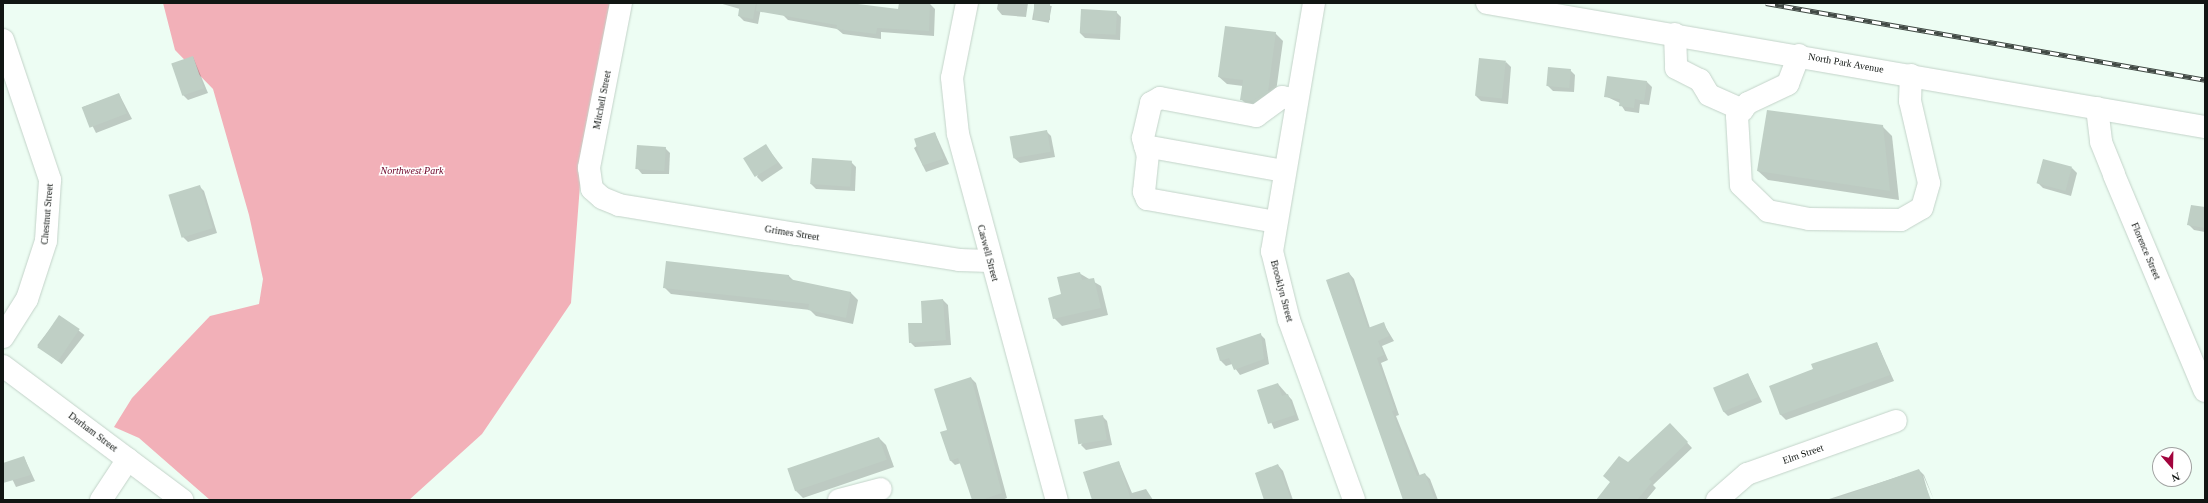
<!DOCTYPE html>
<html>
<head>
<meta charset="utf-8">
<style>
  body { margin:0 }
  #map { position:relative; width:2208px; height:503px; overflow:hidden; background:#edfdf3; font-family:"Times New Roman",serif }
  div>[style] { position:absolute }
  .green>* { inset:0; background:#f2b0b8 }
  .shadow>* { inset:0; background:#0003; transform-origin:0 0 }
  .building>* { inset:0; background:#bfcfc5; transform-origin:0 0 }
  .roads { filter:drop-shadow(0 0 1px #c3d3c9) drop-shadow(0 0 1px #c3d3c9) }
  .minor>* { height:22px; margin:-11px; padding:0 11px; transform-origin:11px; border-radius:11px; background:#fff }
  .rail>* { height:4.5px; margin-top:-2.25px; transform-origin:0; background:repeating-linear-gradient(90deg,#fff 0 9px,#414944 0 18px); box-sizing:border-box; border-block:1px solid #414944 }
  span { translate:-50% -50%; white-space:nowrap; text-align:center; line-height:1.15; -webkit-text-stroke:3px #fff; paint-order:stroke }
  .street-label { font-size:10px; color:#111613 }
  .park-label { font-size:10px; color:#6a0125; font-style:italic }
  .frame { position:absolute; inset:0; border:4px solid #111613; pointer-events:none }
  .north { position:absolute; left:2152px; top:447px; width:40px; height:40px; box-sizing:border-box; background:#fff; border:1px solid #a0a2a1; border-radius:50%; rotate:160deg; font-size:11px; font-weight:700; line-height:16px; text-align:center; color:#111613 }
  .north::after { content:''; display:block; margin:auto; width:14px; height:18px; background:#a2043d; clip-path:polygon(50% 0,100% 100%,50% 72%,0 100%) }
</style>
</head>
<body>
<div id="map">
  <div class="green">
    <div style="clip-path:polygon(163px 3px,617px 3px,580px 185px,571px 303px,482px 434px,409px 500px,210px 500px,139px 438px,114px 427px,132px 398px,210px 316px,259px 304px,263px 279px,249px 215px,213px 89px,175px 50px)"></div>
  </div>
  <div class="shadow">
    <div style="clip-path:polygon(719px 3px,762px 3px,758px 24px,744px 21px,739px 16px,740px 9px)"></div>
    <div style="clip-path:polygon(785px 3px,841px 3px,899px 10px,900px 3px,930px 4px,935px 9px,934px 36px,881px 32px,881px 39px,843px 34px,837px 29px,788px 20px,783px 15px)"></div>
    <div style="clip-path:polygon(998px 3px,1028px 3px,1026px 17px,1002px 15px,997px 9px)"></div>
    <div style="left:1035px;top:3px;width:17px;height:17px;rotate:10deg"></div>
    <div style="clip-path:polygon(1116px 12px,1121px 17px,1120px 40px,1085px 38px,1080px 33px)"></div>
    <div style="clip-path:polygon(1275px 33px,1283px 41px,1275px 99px,1249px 107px,1241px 99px,1243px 86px,1227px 84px,1219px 77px)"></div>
    <div style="clip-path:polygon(193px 57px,208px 93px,188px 100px,183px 95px)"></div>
    <div style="clip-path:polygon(1506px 62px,1511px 67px,1508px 104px,1481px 101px,1476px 96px)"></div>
    <div style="clip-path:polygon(1570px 70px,1575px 75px,1574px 92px,1553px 91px,1548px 86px)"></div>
    <div style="clip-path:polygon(1647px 82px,1652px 87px,1649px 105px,1640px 104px,1639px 113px,1625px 111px,1620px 103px,1605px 96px)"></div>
    <div style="clip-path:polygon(119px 94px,132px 119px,96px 133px,83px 107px)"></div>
    <div style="clip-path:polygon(1882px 126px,1892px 136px,1899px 200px,1768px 180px,1758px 171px)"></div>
    <div style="clip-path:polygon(1046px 131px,1051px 136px,1055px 157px,1020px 163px,1014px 158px)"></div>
    <div style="clip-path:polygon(935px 133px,949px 164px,926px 172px,914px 148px)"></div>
    <div style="clip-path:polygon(766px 146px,783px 168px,762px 182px,757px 177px)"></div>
    <div style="clip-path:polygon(665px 148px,670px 153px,669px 174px,642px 174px,637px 168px)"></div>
    <div style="clip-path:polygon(851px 162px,856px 167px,855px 191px,816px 189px,811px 184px)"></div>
    <div style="clip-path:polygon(2072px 168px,2077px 173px,2071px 196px,2043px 188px,2038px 183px)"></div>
    <div style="clip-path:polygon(199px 186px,204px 191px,217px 233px,188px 242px,183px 237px)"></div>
    <div style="clip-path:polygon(2205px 208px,2205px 232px,2194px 230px,2188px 224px)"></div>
    <div style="clip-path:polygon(1079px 273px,1101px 286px,1108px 315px,1062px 326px,1054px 318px,1063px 295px)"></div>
    <div style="clip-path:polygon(1349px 273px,1354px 279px,1370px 328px,1383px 323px,1394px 341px,1382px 346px,1388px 360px,1381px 363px,1399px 415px,1396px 416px,1420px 476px,1425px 474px,1430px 479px,1438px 500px,1404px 500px,1327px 281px)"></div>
    <div style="clip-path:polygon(789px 276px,794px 281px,851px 293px,858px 300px,853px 324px,816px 316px,810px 310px,671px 294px,664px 287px)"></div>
    <div style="clip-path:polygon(943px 300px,948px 305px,951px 345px,915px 347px,910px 342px,923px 324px,922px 302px)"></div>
    <div style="left:60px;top:316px;width:31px;height:37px;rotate:38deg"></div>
    <div style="clip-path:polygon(1260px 334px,1265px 339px,1269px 364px,1240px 375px,1232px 364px,1226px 366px,1221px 361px,1217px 349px)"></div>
    <div style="clip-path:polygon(1877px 343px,1894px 381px,1786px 420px,1781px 415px,1771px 387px)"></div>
    <div style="clip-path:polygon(1748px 374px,1762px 402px,1728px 416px,1723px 411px)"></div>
    <div style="clip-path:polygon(971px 378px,976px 383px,1007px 498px,1002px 500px,973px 500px,961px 463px,955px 465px,950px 460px,948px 431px)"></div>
    <div style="clip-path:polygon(1278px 384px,1292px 400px,1299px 420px,1274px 429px,1258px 391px)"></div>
    <div style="clip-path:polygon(1102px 416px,1107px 421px,1112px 445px,1086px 450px,1081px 445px)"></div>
    <div style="clip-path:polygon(1670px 424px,1692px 448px,1653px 485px,1656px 488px,1646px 500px,1598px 500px,1628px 464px)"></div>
    <div style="clip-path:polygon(879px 438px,886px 445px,894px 467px,803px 498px,796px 491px,788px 469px)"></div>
    <div style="clip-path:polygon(24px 457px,35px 481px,16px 487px,5px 464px)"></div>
    <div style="clip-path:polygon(1119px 462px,1132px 493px,1146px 489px,1153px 500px,1093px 500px)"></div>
    <div style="clip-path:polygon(1278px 465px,1283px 471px,1293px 500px,1265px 500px)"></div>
    <div style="clip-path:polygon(1919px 470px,1924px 475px,1934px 500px,1923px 475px,1930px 500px,1826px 500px)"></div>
  </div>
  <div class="building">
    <div style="clip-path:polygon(740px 3px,756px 3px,753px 19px,738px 16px)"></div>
    <div style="clip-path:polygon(757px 3px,850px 3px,898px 9px,899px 3px,930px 3px,929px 31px,877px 28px,876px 34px,836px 29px,837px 25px,756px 11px)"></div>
    <div style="left:1034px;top:3px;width:16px;height:17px"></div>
    <div style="left:1081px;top:9px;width:36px;height:24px;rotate:3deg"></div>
    <div style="clip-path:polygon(1225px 26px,1276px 32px,1268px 92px,1255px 102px,1240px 100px,1243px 80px,1218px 77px)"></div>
    <div style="left:193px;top:56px;width:34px;height:23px;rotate:71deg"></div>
    <div style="left:1479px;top:58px;width:27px;height:38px;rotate:6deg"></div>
    <div style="left:1548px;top:67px;width:23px;height:19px;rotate:5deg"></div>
    <div style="clip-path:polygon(1607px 76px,1647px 81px,1644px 101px,1635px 99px,1634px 108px,1619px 106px,1620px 99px,1604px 97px)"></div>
    <div style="left:119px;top:93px;width:22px;height:40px;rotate:69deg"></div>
    <div style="clip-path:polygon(1767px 110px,1883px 125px,1890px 191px,1757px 171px)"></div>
    <div style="left:1047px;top:130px;width:22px;height:38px;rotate:80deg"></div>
    <div style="left:935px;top:132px;width:28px;height:22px;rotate:72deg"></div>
    <div style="left:766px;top:144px;width:22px;height:27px;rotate:58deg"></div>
    <div style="left:637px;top:145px;width:29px;height:24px;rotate:4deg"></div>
    <div style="left:812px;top:158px;width:40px;height:26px;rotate:4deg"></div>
    <div style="left:2043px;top:159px;width:30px;height:25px;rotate:15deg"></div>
    <div style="left:200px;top:185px;width:45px;height:33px;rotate:73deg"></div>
    <div style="clip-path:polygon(2191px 205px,2205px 207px,2205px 228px,2187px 225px)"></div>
    <div style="clip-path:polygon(666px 261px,789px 275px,789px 279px,851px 292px,846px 318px,808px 310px,809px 304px,663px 288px)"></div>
    <div style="clip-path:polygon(1080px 272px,1082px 280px,1094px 278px,1101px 308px,1053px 319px,1048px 298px,1061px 294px,1057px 277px)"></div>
    <div style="clip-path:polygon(1349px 272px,1368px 328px,1384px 322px,1389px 336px,1378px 341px,1384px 355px,1377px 358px,1395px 410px,1392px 411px,1417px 476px,1425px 473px,1435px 500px,1403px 500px,1326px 280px)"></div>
    <div style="clip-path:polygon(943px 299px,946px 340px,909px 343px,908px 323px,922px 323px,921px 301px)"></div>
    <div style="left:59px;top:315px;width:25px;height:39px;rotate:34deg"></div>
    <div style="clip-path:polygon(1261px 333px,1264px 359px,1234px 370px,1229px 358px,1220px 361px,1216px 348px)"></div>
    <div style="clip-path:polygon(1877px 342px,1890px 375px,1780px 415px,1769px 386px,1813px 369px,1811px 364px)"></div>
    <div style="left:1748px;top:373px;width:26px;height:38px;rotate:67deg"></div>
    <div style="clip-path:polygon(971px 377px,1002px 493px,981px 500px,972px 500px,958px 458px,950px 461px,940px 432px,947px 430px,934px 389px)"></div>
    <div style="clip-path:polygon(1278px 383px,1282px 396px,1288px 394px,1295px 415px,1268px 424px,1257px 390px)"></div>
    <div style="left:1103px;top:415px;width:25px;height:29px;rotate:81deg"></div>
    <div style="clip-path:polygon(1670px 423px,1688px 442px,1649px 479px,1652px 482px,1637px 500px,1596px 500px,1610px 482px,1603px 476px,1619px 456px,1628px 462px)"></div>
    <div style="left:879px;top:437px;width:24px;height:97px;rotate:71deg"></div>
    <div style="clip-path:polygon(24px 456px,31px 475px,3px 483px,3px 463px)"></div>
    <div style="clip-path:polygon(1119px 461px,1131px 500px,1092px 500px,1083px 472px)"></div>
    <div style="clip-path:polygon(1278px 464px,1291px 500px,1264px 500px,1255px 473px)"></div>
    <div style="clip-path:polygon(1919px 469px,1931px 500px,1838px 500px,1837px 498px)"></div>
  </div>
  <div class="roads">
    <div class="minor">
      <div style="left:621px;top:3px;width:168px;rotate:101deg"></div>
      <div style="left:589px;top:168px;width:21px;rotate:82deg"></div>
      <div style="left:592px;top:189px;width:13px;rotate:42deg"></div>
      <div style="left:602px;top:198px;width:18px;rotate:22deg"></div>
      <div style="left:619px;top:205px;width:180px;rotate:9.3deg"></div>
      <div style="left:797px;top:234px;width:164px;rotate:9.1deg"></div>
      <div style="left:959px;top:260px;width:31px;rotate:2deg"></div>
      <div style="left:967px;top:3px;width:76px;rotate:101.3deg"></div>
      <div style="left:952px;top:78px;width:56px;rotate:83.9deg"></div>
      <div style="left:958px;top:134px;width:379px;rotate:74.9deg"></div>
      <div style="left:1314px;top:3px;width:252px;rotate:99.6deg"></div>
      <div style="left:1272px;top:251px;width:71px;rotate:76.2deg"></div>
      <div style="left:1289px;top:320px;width:191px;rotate:70.1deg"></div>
      <div style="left:1487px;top:3px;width:729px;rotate:9.8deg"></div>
      <div style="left:1675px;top:34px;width:34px;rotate:88deg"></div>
      <div style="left:1676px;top:68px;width:27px;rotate:27deg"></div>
      <div style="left:1700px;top:80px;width:17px;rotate:59deg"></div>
      <div style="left:1709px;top:95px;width:37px;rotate:24deg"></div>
      <div style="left:3px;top:40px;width:148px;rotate:71.4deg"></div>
      <div style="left:50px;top:180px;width:61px;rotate:93.8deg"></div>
      <div style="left:46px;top:241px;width:61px;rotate:108.1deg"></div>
      <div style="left:27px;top:299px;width:45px;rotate:122.3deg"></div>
      <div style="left:1799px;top:55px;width:31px;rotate:111deg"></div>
      <div style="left:1788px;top:84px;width:44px;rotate:154.6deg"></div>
      <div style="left:1748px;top:103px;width:17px;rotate:130deg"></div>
      <div style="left:1737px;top:116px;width:69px;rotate:86.7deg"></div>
      <div style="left:1741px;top:185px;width:37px;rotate:44deg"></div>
      <div style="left:1768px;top:211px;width:42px;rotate:11deg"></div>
      <div style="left:1809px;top:219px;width:92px;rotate:0.6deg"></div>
      <div style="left:1901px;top:220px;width:24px;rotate:-30deg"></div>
      <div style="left:1922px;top:208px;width:26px;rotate:-74deg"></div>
      <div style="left:1929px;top:183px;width:84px;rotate:-103deg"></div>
      <div style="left:1910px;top:101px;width:26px;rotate:-88deg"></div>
      <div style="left:2097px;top:108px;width:34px;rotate:83deg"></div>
      <div style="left:2101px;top:142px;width:35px;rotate:68deg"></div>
      <div style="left:2114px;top:175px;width:234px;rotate:67.2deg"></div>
      <div style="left:1145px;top:146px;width:141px;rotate:10.2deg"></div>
      <div style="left:1276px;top:222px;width:131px;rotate:-169.9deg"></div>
      <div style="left:1147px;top:199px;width:8px;rotate:-113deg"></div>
      <div style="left:1144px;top:192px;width:36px;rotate:-84deg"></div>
      <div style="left:1148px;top:156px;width:19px;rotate:-106deg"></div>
      <div style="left:1143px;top:138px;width:36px;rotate:-77deg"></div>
      <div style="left:1151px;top:103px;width:10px;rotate:-29deg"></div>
      <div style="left:1160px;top:98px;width:98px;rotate:10.6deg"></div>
      <div style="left:1256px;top:116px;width:32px;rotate:-36deg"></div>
      <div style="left:1282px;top:97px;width:15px;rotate:11deg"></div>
      <div style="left:3px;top:366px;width:224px;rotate:36.8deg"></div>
      <div style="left:101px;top:500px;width:49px;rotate:-56.6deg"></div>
      <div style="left:839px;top:500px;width:43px;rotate:-14.7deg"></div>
      <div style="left:1717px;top:500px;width:40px;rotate:-41deg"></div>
      <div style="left:1747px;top:474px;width:158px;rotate:-19.6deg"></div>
    </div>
  </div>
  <div class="rail">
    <div style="left:1766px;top:3px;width:446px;rotate:9.9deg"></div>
  </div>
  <div class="street-label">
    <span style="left:1846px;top:63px;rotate:10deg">North Park Avenue</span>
    <span style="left:602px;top:100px;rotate:-79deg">Mitchell Street</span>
    <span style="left:47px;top:214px;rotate:-85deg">Chestnut Street</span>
    <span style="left:792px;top:233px;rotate:9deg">Grimes Street</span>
    <span style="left:2146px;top:251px;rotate:67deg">Florence Street</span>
    <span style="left:988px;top:253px;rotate:75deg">Caswell Street</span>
    <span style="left:1282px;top:291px;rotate:75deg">Brooklyn Street</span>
    <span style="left:93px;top:432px;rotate:37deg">Durham Street</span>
    <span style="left:1803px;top:454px;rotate:-19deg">Elm Street</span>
  </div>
  <div class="park-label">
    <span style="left:412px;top:171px">Northwest Park</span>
  </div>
  <div class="frame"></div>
  <div class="north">N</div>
</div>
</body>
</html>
